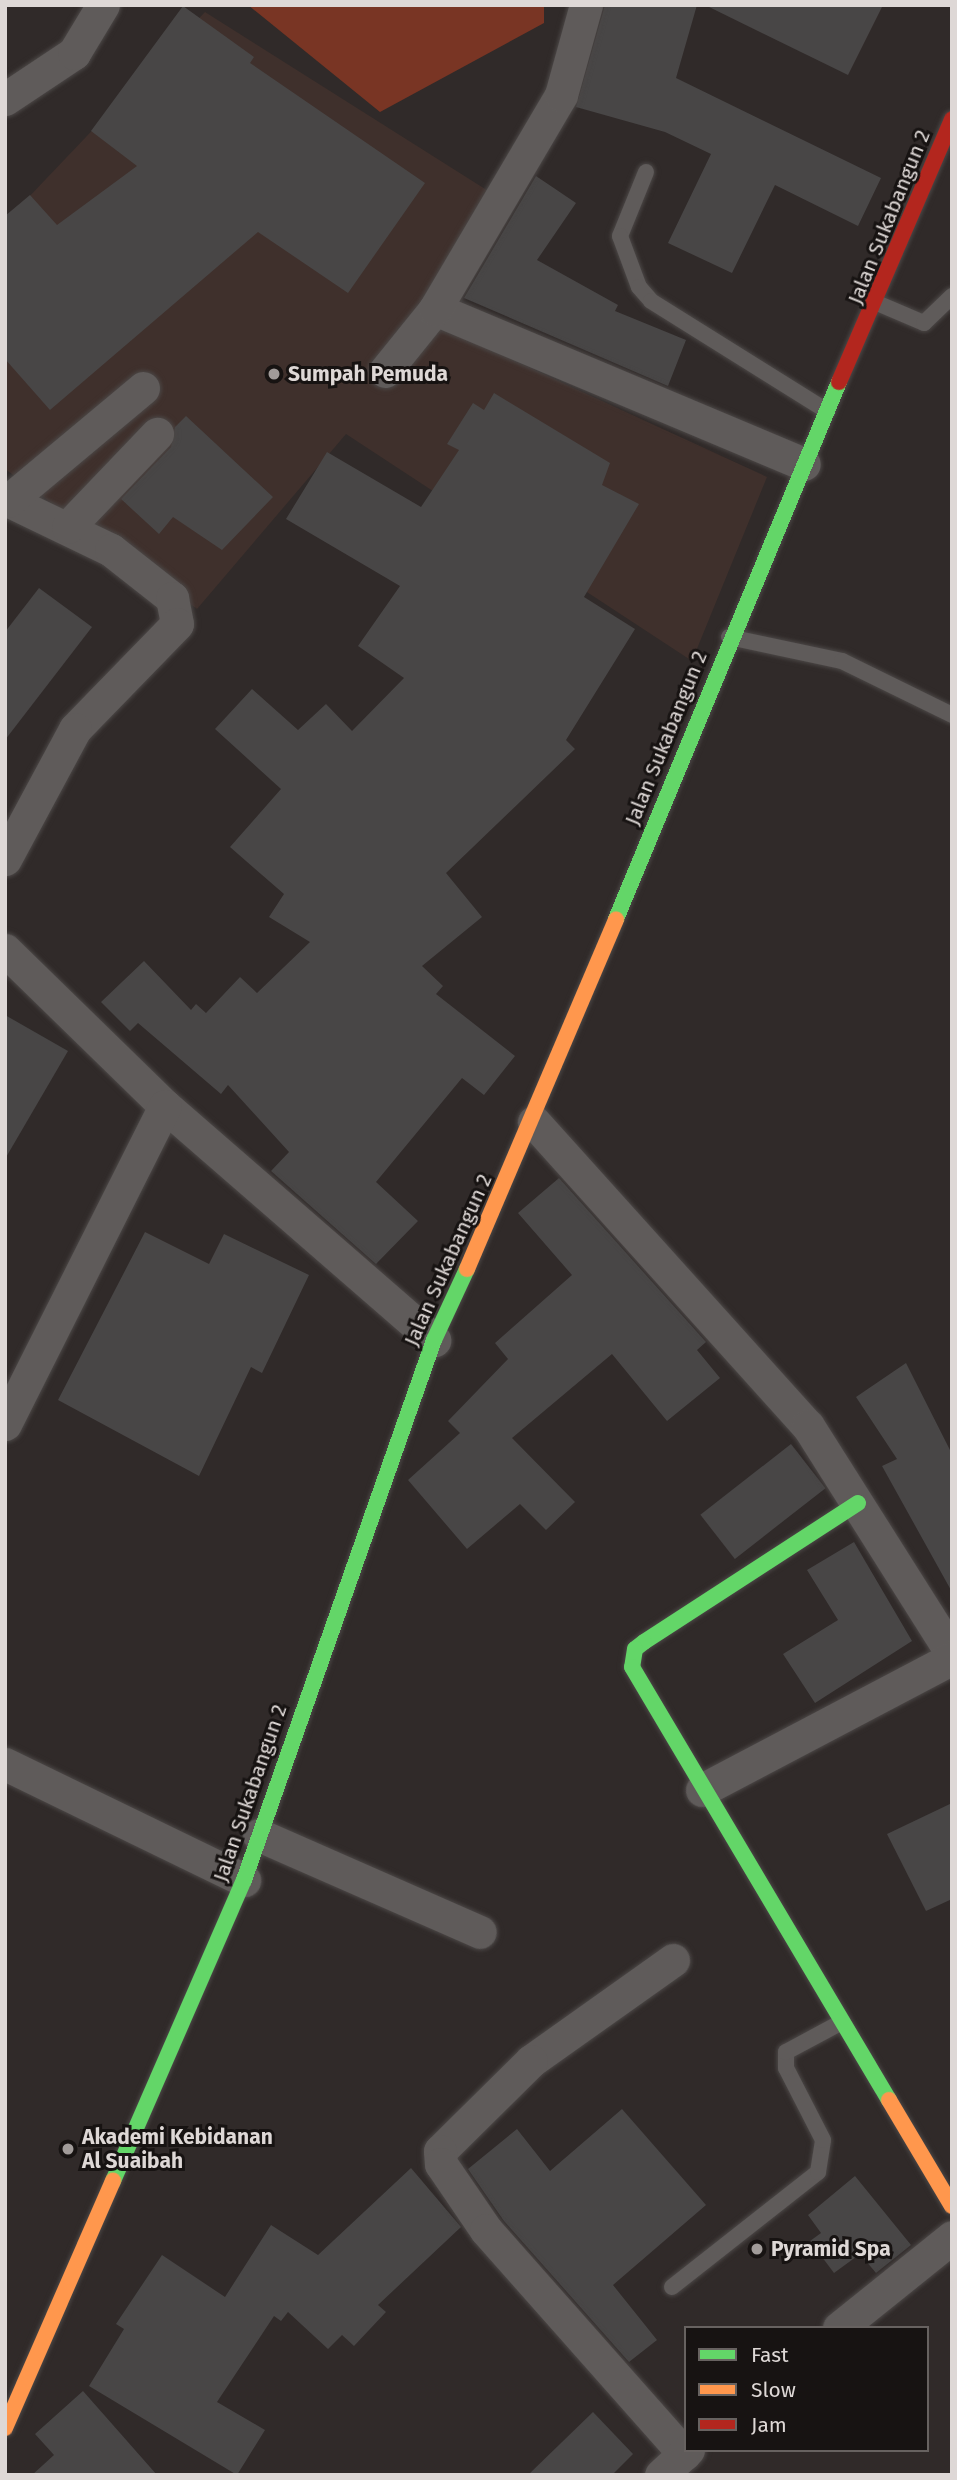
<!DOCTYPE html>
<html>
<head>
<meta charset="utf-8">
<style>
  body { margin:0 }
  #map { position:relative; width:957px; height:2480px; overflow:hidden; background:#302a29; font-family:"Fira Sans",sans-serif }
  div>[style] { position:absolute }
  .built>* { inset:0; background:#3f302c }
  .forest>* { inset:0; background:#793524 }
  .building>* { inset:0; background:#484646; transform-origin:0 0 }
  .roads { filter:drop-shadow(0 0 2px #4b4746) drop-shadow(0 0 2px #4b4746) }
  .lane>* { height:16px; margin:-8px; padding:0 8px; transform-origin:8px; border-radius:8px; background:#5f5b5a }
  .street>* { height:33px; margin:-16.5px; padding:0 16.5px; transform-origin:16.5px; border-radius:16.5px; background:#5f5b5a }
  .fast>* { height:16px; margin:-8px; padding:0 8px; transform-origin:8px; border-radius:8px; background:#63d668 }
  .slow>* { height:16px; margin:-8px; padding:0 8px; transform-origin:8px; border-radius:8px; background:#ff974d }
  .jam>* { height:16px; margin:-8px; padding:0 8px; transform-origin:8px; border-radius:8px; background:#b3261e }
  .dots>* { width:19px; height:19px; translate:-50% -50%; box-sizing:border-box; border:4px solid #171312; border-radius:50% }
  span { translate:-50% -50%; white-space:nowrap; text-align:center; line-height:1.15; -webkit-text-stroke:6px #171312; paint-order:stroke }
  .street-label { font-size:21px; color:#ded8d6 }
  .poi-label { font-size:21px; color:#ded8d6; font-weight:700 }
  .left { translate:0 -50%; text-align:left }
  .frame { position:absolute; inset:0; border:7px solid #ded8d6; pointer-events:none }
  .legend { position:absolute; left:684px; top:2326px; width:245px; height:126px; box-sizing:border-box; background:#171312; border:2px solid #676260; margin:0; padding:9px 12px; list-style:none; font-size:21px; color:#ded8d6 }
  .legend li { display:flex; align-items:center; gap:14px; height:35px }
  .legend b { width:35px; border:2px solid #676260 }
</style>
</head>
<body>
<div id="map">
  <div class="built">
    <div style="clip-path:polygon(205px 12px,493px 194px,413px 314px,767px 477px,692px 661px,346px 434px,197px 609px,5px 469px,5px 222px)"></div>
  </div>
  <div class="forest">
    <div style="clip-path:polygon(248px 5px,544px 5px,544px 23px,380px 112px)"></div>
  </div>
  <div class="building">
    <div style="clip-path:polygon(605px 5px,697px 5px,676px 78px,881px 178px,858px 226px,775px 185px,732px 273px,668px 243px,711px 154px,665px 132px,576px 107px)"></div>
    <div style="clip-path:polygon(705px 5px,883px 5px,848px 75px)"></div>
    <div style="clip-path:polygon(183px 6px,254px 57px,250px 63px,425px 183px,348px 293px,258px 232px,50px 410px,5px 359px,5px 216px,30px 195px,57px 225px,137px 166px,91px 131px)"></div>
    <div style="clip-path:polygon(536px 176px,576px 203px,537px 260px,618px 305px,615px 311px,686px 340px,668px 386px,464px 298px)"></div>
    <div style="clip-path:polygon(494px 393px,610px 463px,602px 485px,639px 504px,584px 597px,635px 629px,566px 740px,575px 749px,446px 873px,482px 917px,422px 966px,443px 986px,436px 994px,515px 1056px,484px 1095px,462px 1078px,376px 1182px,418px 1221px,376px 1264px,271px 1171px,289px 1152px,228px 1085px,221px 1094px,138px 1023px,130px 1031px,101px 1002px,144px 961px,191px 1010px,196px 1004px,206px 1013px,240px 977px,257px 993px,310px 942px,269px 917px,284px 894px,230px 847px,281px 789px,215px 729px,252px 689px,298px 730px,326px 704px,352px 731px,404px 678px,358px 646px,400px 586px,286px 519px,327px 452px,421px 507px,459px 450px,447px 444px,473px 403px,484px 410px)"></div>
    <div style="clip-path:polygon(186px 416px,273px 497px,222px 550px,173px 517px,159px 534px,121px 499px,171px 447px,175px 427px)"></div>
    <div style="clip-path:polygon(39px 588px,92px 627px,5px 740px,5px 632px)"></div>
    <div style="clip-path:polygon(5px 1015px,68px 1051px,5px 1159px)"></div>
    <div style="clip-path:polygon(559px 1178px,706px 1342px,697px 1350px,720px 1378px,667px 1421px,612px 1354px,512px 1438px,575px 1502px,546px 1530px,520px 1504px,467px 1549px,408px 1480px,460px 1433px,448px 1421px,508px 1359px,495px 1343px,572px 1275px,518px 1213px)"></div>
    <div style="clip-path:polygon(145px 1232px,209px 1264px,224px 1234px,309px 1275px,262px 1373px,251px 1367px,199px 1476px,58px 1400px)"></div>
    <div style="clip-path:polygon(906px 1363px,952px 1454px,952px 1592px,882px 1466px,897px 1459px,856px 1397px)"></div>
    <div style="left:791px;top:1444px;width:56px;height:115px;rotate:52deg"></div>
    <div style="clip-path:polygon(854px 1542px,912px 1641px,815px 1703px,783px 1654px,838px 1620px,807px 1570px)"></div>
    <div style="clip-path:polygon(952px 1803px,952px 1899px,926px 1911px,887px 1834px)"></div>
    <div style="clip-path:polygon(622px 2109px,706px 2205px,613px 2285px,657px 2340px,629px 2362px,504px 2221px,468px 2169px,517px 2129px,550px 2171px)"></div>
    <div style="clip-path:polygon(411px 2168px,461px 2227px,378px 2305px,386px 2312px,354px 2346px,342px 2335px,328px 2349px,288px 2312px,281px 2321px,274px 2316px,217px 2402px,265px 2430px,237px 2475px,89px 2386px,124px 2329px,116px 2324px,162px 2255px,225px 2297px,271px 2225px,318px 2255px)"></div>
    <div style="clip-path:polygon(855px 2176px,911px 2245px,876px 2273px,860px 2254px,834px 2273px,810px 2241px,821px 2233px,808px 2215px)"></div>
    <div style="clip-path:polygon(83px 2391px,157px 2475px,32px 2475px,54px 2455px,35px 2434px)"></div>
    <div style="clip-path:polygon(593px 2412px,633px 2454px,612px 2475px,528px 2475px)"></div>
  </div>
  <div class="roads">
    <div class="lane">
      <div style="left:646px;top:172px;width:69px;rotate:112.1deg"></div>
      <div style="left:620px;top:236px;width:54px;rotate:69.6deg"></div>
      <div style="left:639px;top:287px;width:18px;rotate:49deg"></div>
      <div style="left:651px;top:301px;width:208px;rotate:32deg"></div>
      <div style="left:877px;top:303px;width:51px;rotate:23.1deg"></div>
      <div style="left:924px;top:323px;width:39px;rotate:-44deg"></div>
      <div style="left:729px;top:637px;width:116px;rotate:12deg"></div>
      <div style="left:842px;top:661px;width:123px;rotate:26.1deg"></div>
      <div style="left:672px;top:2287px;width:186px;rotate:-38.2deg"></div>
      <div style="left:818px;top:2172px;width:32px;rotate:-81deg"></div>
      <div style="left:823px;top:2140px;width:81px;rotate:-117.2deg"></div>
      <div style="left:786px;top:2068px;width:16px;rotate:-90deg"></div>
      <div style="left:786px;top:2052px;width:61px;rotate:-28.2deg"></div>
    </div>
    <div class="street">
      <div style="left:5px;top:99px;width:83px;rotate:-33.7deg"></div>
      <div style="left:74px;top:53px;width:56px;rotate:-58.9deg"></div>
      <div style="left:435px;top:309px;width:400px;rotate:22.8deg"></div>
      <div style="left:385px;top:371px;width:80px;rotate:-51.1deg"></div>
      <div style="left:435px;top:309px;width:248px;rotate:-59.5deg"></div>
      <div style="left:561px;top:95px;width:93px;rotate:-74.5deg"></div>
      <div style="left:5px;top:499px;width:118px;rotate:25.7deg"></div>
      <div style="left:111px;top:550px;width:78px;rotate:38.2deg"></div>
      <div style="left:172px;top:598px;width:26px;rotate:79deg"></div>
      <div style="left:177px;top:624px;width:146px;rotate:134.2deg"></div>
      <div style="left:75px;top:729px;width:148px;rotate:118.3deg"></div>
      <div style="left:8px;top:501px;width:176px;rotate:-39.9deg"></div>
      <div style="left:68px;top:527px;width:129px;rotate:-46.3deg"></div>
      <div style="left:5px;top:950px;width:223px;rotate:44.3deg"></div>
      <div style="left:165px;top:1106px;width:357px;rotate:41deg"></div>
      <div style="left:534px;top:1122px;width:409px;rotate:48deg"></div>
      <div style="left:808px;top:1426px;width:270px;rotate:57.7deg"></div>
      <div style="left:5px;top:1424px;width:356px;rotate:-63.3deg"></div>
      <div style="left:5px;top:1764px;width:266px;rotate:25.9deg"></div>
      <div style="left:702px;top:1790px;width:283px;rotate:-27.8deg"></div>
      <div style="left:259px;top:1835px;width:241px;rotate:23.7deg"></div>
      <div style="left:673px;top:1960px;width:174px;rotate:144.6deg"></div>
      <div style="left:531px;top:2061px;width:128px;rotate:135.3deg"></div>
      <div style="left:440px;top:2151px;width:13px;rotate:86deg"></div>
      <div style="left:441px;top:2164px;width:80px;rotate:55.7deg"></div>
      <div style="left:486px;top:2230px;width:299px;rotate:48.5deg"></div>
      <div style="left:839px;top:2328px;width:145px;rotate:-38.8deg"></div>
      <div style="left:661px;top:2475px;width:37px;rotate:-43deg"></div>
    </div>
    <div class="fast">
      <div style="left:616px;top:919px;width:581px;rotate:-67.45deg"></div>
      <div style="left:858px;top:1503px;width:255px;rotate:147deg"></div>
      <div style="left:644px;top:1642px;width:11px;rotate:142deg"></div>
      <div style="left:635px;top:1649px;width:18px;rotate:99deg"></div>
      <div style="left:632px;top:1667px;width:504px;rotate:59.31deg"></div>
      <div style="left:113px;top:2181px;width:328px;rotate:-66.5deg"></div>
      <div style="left:244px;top:1880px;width:572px;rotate:-70.62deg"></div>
      <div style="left:434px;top:1340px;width:78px;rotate:-65.1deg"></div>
    </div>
    <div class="slow">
      <div style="left:467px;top:1269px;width:380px;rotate:-66.9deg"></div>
      <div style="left:889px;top:2100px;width:123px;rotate:59.3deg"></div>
      <div style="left:5px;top:2428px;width:270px;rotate:-66.4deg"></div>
    </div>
    <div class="jam">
      <div style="left:839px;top:382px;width:286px;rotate:-66.7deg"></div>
    </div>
  </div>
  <div class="dots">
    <div style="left:274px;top:374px;background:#a19b99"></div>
    <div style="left:68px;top:2149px;background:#a19b99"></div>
    <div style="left:757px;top:2249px;background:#a19b99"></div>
  </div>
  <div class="street-label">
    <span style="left:889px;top:217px;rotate:-68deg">Jalan Sukabangun 2</span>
    <span style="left:666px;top:738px;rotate:-68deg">Jalan Sukabangun 2</span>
    <span style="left:448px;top:1260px;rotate:-66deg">Jalan Sukabangun 2</span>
    <span style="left:250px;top:1793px;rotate:-71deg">Jalan Sukabangun 2</span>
  </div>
  <div class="poi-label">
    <span class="left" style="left:288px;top:374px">Sumpah Pemuda</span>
    <span class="left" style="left:82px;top:2149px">Akademi Kebidanan<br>Al Suaibah</span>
    <span class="left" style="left:771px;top:2249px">Pyramid Spa</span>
  </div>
  <div class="frame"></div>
  <ul class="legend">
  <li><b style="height:9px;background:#63d668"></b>Fast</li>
  <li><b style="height:9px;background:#ff974d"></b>Slow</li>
  <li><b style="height:9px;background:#b3261e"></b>Jam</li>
  </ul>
</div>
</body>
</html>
